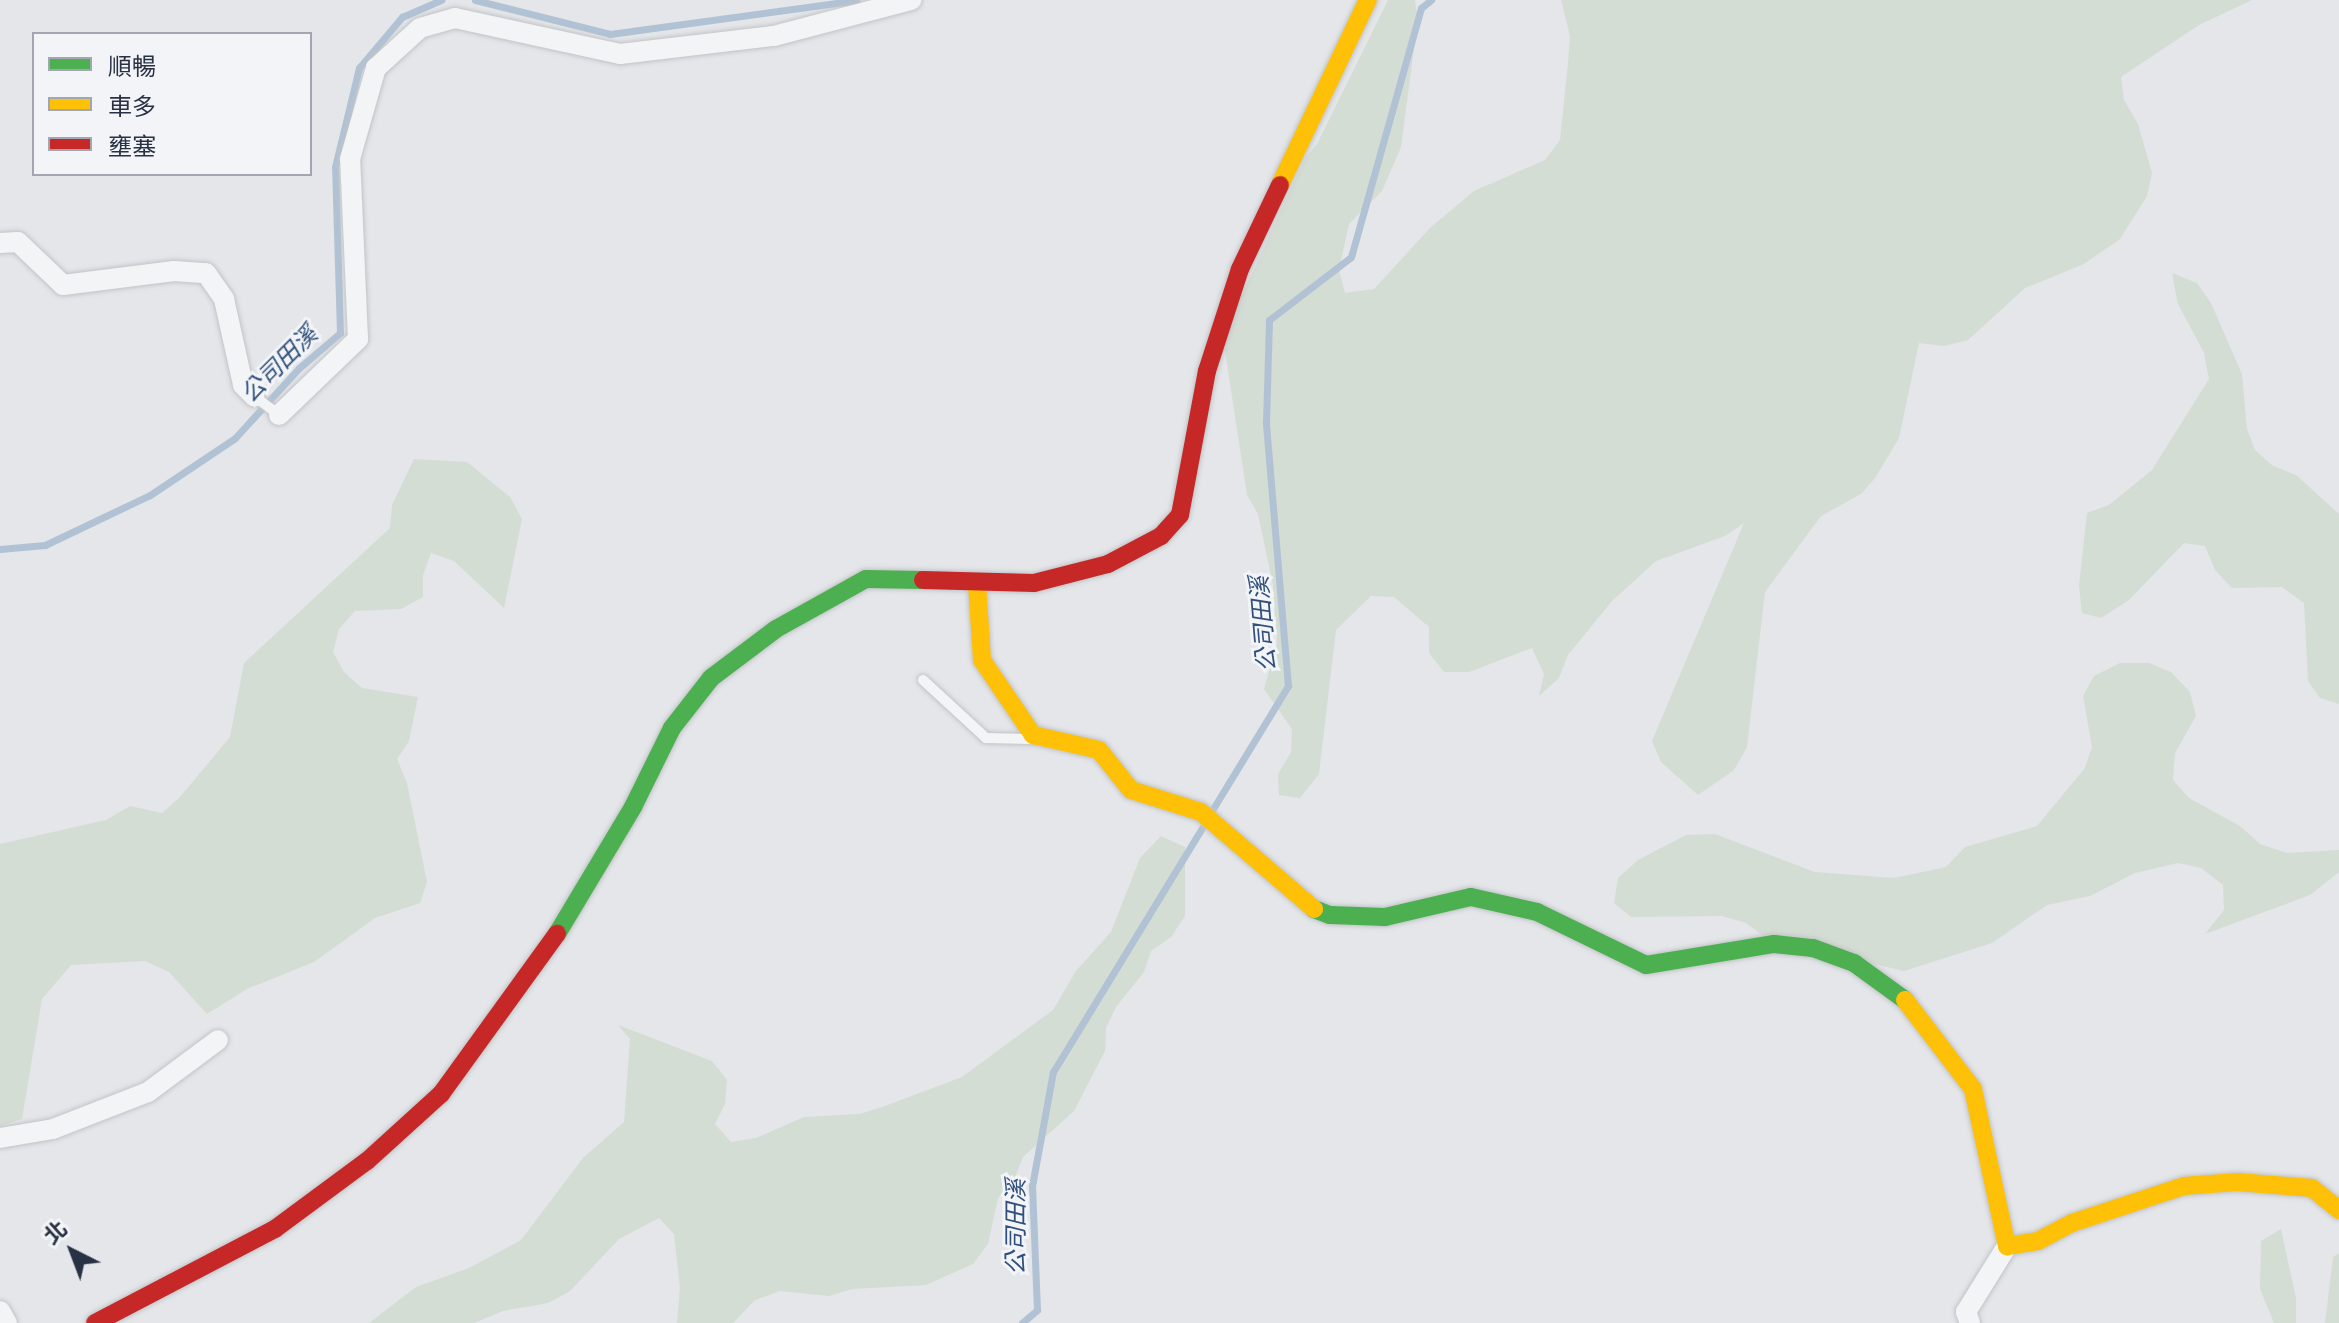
<!DOCTYPE html>
<html>
<head>
<meta charset="utf-8">
<style>
  body { margin:0 }
  #map { position:relative; width:2339px; height:1323px; overflow:hidden; background:#e4e6e9; font-family:Cabin,"Noto Sans TC",sans-serif }
  div>[style] { position:absolute }
  .green>* { inset:0; background:#d4ddd4 }
  .stream>* { height:7px; margin:-3.5px; padding:0 3.5px; transform-origin:3.5px; border-radius:3.5px; background:#b1c2d5 }
  .roads { filter:drop-shadow(0 0 2px #c2c4c7) drop-shadow(0 0 2px #c2c4c7) }
  .lane>* { height:10px; margin:-5px; padding:0 5px; transform-origin:5px; border-radius:5px; background:#f3f4f6 }
  .street>* { height:20px; margin:-10px; padding:0 10px; transform-origin:10px; border-radius:10px; background:#f3f4f6 }
  .fast>* { height:18px; margin:-9px; padding:0 9px; transform-origin:9px; border-radius:9px; background:#4caf50 }
  .slow>* { height:18px; margin:-9px; padding:0 9px; transform-origin:9px; border-radius:9px; background:#ffc107 }
  .jam>* { height:18px; margin:-9px; padding:0 9px; transform-origin:9px; border-radius:9px; background:#c62828 }
  span { translate:-50% -50%; white-space:nowrap; text-align:center; line-height:1.15; -webkit-text-stroke:6px #f2f4f8; paint-order:stroke }
  .water-label { font-size:24px; color:#30507b; font-style:italic }
  .legend { position:absolute; left:32px; top:32px; width:280px; height:144px; box-sizing:border-box; background:#f2f4f8; border:2px solid #a2a6b0; margin:0; padding:10px 14px; list-style:none; font-size:24px; color:#293244 }
  .legend li { display:flex; align-items:center; gap:16px; height:40px }
  .legend b { width:40px; border:2px solid #a2a6b0 }
  .north { position:absolute; left:32px; top:1211px; width:80px; height:80px; -webkit-text-stroke:6px #f2f4f8; paint-order:stroke; rotate:318deg; font-size:22px; font-weight:700; line-height:32px; text-align:center; color:#293244 }
  .north::after { content:''; display:block; margin:auto; width:28px; height:36px; background:#293244; clip-path:polygon(50% 0,100% 100%,50% 72%,0 100%) }
</style>
</head>
<body>
<div id="map">
  <div class="green">
    <div style="clip-path:polygon(1388px 0,1415px 0,1418px 19px,1401px 147px,1382px 191px,1349px 224px,1339px 270px,1345px 293px,1374px 289px,1430px 228px,1474px 191px,1545px 160px,1560px 140px,1568px 63px,1570px 36px,1561px 0,2252px 0,2199px 25px,2121px 77px,2124px 100px,2138px 124px,2152px 173px,2147px 196px,2120px 239px,2084px 264px,2025px 288px,1968px 340px,1944px 346px,1919px 343px,1899px 438px,1875px 478px,1861px 494px,1821px 516px,1765px 592px,1747px 747px,1734px 770px,1698px 795px,1661px 762px,1652px 741px,1744px 523px,1725px 536px,1656px 561px,1612px 601px,1568px 655px,1559px 678px,1539px 696px,1544px 674px,1532px 648px,1469px 672px,1444px 672px,1429px 653px,1429px 627px,1394px 597px,1371px 596px,1336px 630px,1319px 774px,1300px 798px,1279px 795px,1278px 774px,1291px 752px,1292px 729px,1264px 689px,1277px 643px,1273px 585px,1258px 514px,1247px 495px,1224px 344px,1228px 325px,1306px 157px,1317px 144px)"></div>
    <div style="clip-path:polygon(2172px 273px,2197px 283px,2211px 303px,2242px 374px,2247px 429px,2255px 450px,2273px 466px,2296px 475px,2339px 514px,2339px 704px,2320px 698px,2308px 681px,2304px 603px,2282px 587px,2232px 588px,2215px 570px,2205px 546px,2184px 543px,2129px 600px,2101px 618px,2082px 613px,2079px 586px,2087px 513px,2109px 505px,2152px 470px,2209px 379px,2204px 353px,2178px 304px)"></div>
    <div style="clip-path:polygon(414px 459px,467px 462px,510px 497px,522px 519px,504px 608px,454px 561px,431px 553px,423px 575px,423px 597px,401px 609px,355px 611px,339px 629px,333px 652px,344px 672px,362px 688px,418px 697px,409px 741px,397px 759px,407px 783px,427px 882px,420px 903px,375px 918px,314px 962px,247px 989px,207px 1014px,169px 972px,145px 961px,71px 965px,42px 999px,22px 1119px,0 1126px,0 844px,106px 820px,130px 806px,162px 813px,180px 797px,230px 737px,244px 663px,390px 528px,392px 505px)"></div>
    <div style="clip-path:polygon(2120px 663px,2149px 663px,2171px 672px,2190px 692px,2196px 716px,2175px 753px,2173px 780px,2189px 798px,2240px 826px,2260px 844px,2287px 853px,2339px 850px,2339px 872px,2310px 895px,2205px 934px,2224px 910px,2223px 885px,2201px 868px,2178px 863px,2135px 873px,2090px 896px,2047px 905px,1992px 943px,1904px 971px,1769px 940px,1746px 923px,1722px 916px,1631px 917px,1614px 903px,1618px 878px,1638px 860px,1686px 835px,1715px 834px,1815px 872px,1894px 878px,1946px 867px,1965px 847px,2037px 826px,2085px 768px,2092px 747px,2083px 696px,2094px 676px)"></div>
    <div style="clip-path:polygon(1161px 836px,1185px 847px,1185px 916px,1171px 937px,1151px 951px,1144px 972px,1116px 1007px,1106px 1028px,1105px 1051px,1074px 1111px,1023px 1157px,1014px 1180px,998px 1198px,988px 1244px,973px 1264px,926px 1285px,852px 1289px,829px 1296px,780px 1291px,755px 1300px,733px 1323px,677px 1323px,680px 1287px,674px 1234px,659px 1218px,619px 1239px,570px 1291px,548px 1303px,503px 1311px,474px 1323px,369px 1323px,416px 1287px,469px 1268px,521px 1240px,583px 1158px,624px 1122px,630px 1039px,618px 1025px,712px 1061px,727px 1080px,725px 1104px,715px 1124px,731px 1142px,756px 1138px,804px 1117px,860px 1114px,885px 1106px,962px 1077px,1053px 1010px,1076px 971px,1111px 932px,1140px 858px)"></div>
    <div style="clip-path:polygon(2281px 1229px,2296px 1298px,2296px 1323px,2274px 1323px,2260px 1289px,2261px 1241px)"></div>
    <div style="clip-path:polygon(2339px 1253px,2339px 1323px,2325px 1323px,2333px 1257px)"></div>
  </div>
  <div class="stream">
    <div style="left:475px;top:0;width:139px;rotate:14.1deg"></div>
    <div style="left:610px;top:34px;width:249px;rotate:-7.8deg"></div>
    <div style="left:0;top:549px;width:45px;rotate:-5.1deg"></div>
    <div style="left:45px;top:545px;width:116px;rotate:-25.5deg"></div>
    <div style="left:150px;top:495px;width:102px;rotate:-33.8deg"></div>
    <div style="left:235px;top:438px;width:95px;rotate:-47.6deg"></div>
    <div style="left:299px;top:368px;width:54px;rotate:-40.5deg"></div>
    <div style="left:340px;top:333px;width:166px;rotate:-91.7deg"></div>
    <div style="left:335px;top:167px;width:102px;rotate:-76.4deg"></div>
    <div style="left:359px;top:68px;width:67px;rotate:-49.9deg"></div>
    <div style="left:402px;top:17px;width:43px;rotate:-23.6deg"></div>
    <div style="left:1211px;top:812px;width:148px;rotate:-58.6deg"></div>
    <div style="left:1288px;top:686px;width:265px;rotate:-94.8deg"></div>
    <div style="left:1266px;top:422px;width:102px;rotate:-88.3deg"></div>
    <div style="left:1269px;top:320px;width:103px;rotate:-37.5deg"></div>
    <div style="left:1351px;top:257px;width:259px;rotate:-74.3deg"></div>
    <div style="left:1421px;top:8px;width:13px;rotate:-39deg"></div>
    <div style="left:1022px;top:1323px;width:20px;rotate:-41deg"></div>
    <div style="left:1037px;top:1310px;width:124px;rotate:-92.3deg"></div>
    <div style="left:1032px;top:1186px;width:116px;rotate:-79.6deg"></div>
    <div style="left:1053px;top:1072px;width:292px;rotate:-58.6deg"></div>
  </div>
  <div class="roads">
    <div class="lane">
      <div style="left:254px;top:396px;width:31px;rotate:37deg"></div>
      <div style="left:923px;top:680px;width:86px;rotate:42.6deg"></div>
      <div style="left:986px;top:738px;width:44px;rotate:1.3deg"></div>
    </div>
    <div class="street">
      <div style="left:0;top:243px;width:18px;rotate:-3deg"></div>
      <div style="left:18px;top:242px;width:62px;rotate:43.7deg"></div>
      <div style="left:63px;top:285px;width:112px;rotate:-7.2deg"></div>
      <div style="left:174px;top:271px;width:32px;rotate:4deg"></div>
      <div style="left:206px;top:273px;width:32px;rotate:55deg"></div>
      <div style="left:224px;top:299px;width:88px;rotate:77.5deg"></div>
      <div style="left:243px;top:385px;width:16px;rotate:45deg"></div>
      <div style="left:279px;top:415px;width:110px;rotate:-43.9deg"></div>
      <div style="left:358px;top:339px;width:180px;rotate:-92.5deg"></div>
      <div style="left:350px;top:159px;width:95px;rotate:-74.1deg"></div>
      <div style="left:376px;top:68px;width:59px;rotate:-42.3deg"></div>
      <div style="left:420px;top:28px;width:36px;rotate:-16deg"></div>
      <div style="left:455px;top:18px;width:169px;rotate:12.3deg"></div>
      <div style="left:620px;top:54px;width:155px;rotate:-6.7deg"></div>
      <div style="left:774px;top:36px;width:142px;rotate:-14.7deg"></div>
      <div style="left:0;top:1138px;width:54px;rotate:-9.6deg"></div>
      <div style="left:53px;top:1129px;width:102px;rotate:-21.3deg"></div>
      <div style="left:148px;top:1092px;width:87px;rotate:-36.6deg"></div>
      <div style="left:0;top:1311px;width:14px;rotate:60deg"></div>
      <div style="left:1970px;top:1323px;width:12px;rotate:-110deg"></div>
      <div style="left:1966px;top:1312px;width:78px;rotate:-58.2deg"></div>
    </div>
    <div class="fast">
      <div style="left:1314px;top:909px;width:17px;rotate:21deg"></div>
      <div style="left:1330px;top:915px;width:55px;rotate:2.1deg"></div>
      <div style="left:1385px;top:917px;width:88px;rotate:-13.1deg"></div>
      <div style="left:1471px;top:897px;width:68px;rotate:12.8deg"></div>
      <div style="left:1537px;top:912px;width:121px;rotate:25.9deg"></div>
      <div style="left:1646px;top:965px;width:130px;rotate:-9.3deg"></div>
      <div style="left:1774px;top:944px;width:39px;rotate:6deg"></div>
      <div style="left:1813px;top:948px;width:44px;rotate:20.1deg"></div>
      <div style="left:1854px;top:963px;width:63px;rotate:36deg"></div>
      <div style="left:557px;top:934px;width:148px;rotate:-59.1deg"></div>
      <div style="left:633px;top:807px;width:88px;rotate:-63.7deg"></div>
      <div style="left:672px;top:728px;width:63px;rotate:-52deg"></div>
      <div style="left:711px;top:678px;width:81px;rotate:-37deg"></div>
      <div style="left:776px;top:629px;width:103px;rotate:-29.1deg"></div>
      <div style="left:866px;top:579px;width:57px;rotate:1deg"></div>
    </div>
    <div class="slow">
      <div style="left:1280px;top:185px;width:205px;rotate:-64.6deg"></div>
      <div style="left:977px;top:584px;width:76px;rotate:86.2deg"></div>
      <div style="left:982px;top:660px;width:91px;rotate:55.8deg"></div>
      <div style="left:1033px;top:735px;width:68px;rotate:12.8deg"></div>
      <div style="left:1099px;top:750px;width:51px;rotate:51.3deg"></div>
      <div style="left:1131px;top:790px;width:73px;rotate:17.4deg"></div>
      <div style="left:1201px;top:812px;width:149px;rotate:40.6deg"></div>
      <div style="left:1905px;top:1000px;width:112px;rotate:52.6deg"></div>
      <div style="left:1973px;top:1089px;width:161px;rotate:77.8deg"></div>
      <div style="left:2007px;top:1246px;width:31px;rotate:-9deg"></div>
      <div style="left:2038px;top:1241px;width:38px;rotate:-28deg"></div>
      <div style="left:2072px;top:1223px;width:118px;rotate:-18.3deg"></div>
      <div style="left:2184px;top:1186px;width:53px;rotate:-4.3deg"></div>
      <div style="left:2237px;top:1182px;width:75px;rotate:4.6deg"></div>
      <div style="left:2312px;top:1188px;width:35px;rotate:39deg"></div>
    </div>
    <div class="jam">
      <div style="left:923px;top:580px;width:111px;rotate:1.5deg"></div>
      <div style="left:1034px;top:583px;width:76px;rotate:-14.4deg"></div>
      <div style="left:1108px;top:564px;width:60px;rotate:-27.8deg"></div>
      <div style="left:1161px;top:536px;width:28px;rotate:-48deg"></div>
      <div style="left:1180px;top:515px;width:147px;rotate:-79.4deg"></div>
      <div style="left:1207px;top:371px;width:107px;rotate:-72.1deg"></div>
      <div style="left:1240px;top:269px;width:93px;rotate:-64.5deg"></div>
      <div style="left:95px;top:1323px;width:203px;rotate:-27.6deg"></div>
      <div style="left:275px;top:1229px;width:114px;rotate:-36.5deg"></div>
      <div style="left:367px;top:1161px;width:100px;rotate:-42.2deg"></div>
      <div style="left:441px;top:1094px;width:198px;rotate:-54.1deg"></div>
    </div>
  </div>
  <div class="water-label">
    <span style="left:279px;top:364px;rotate:-45deg">公司田溪</span>
    <span style="left:1263px;top:624px;rotate:-95deg">公司田溪</span>
    <span style="left:1016px;top:1227px;rotate:-90deg">公司田溪</span>
  </div>
  <ul class="legend">
  <li><b style="height:10px;background:#4caf50"></b>順暢</li>
  <li><b style="height:10px;background:#ffc107"></b>車多</li>
  <li><b style="height:10px;background:#c62828"></b>壅塞</li>
  </ul>
  <div class="north">北</div>
</div>
</body>
</html>
